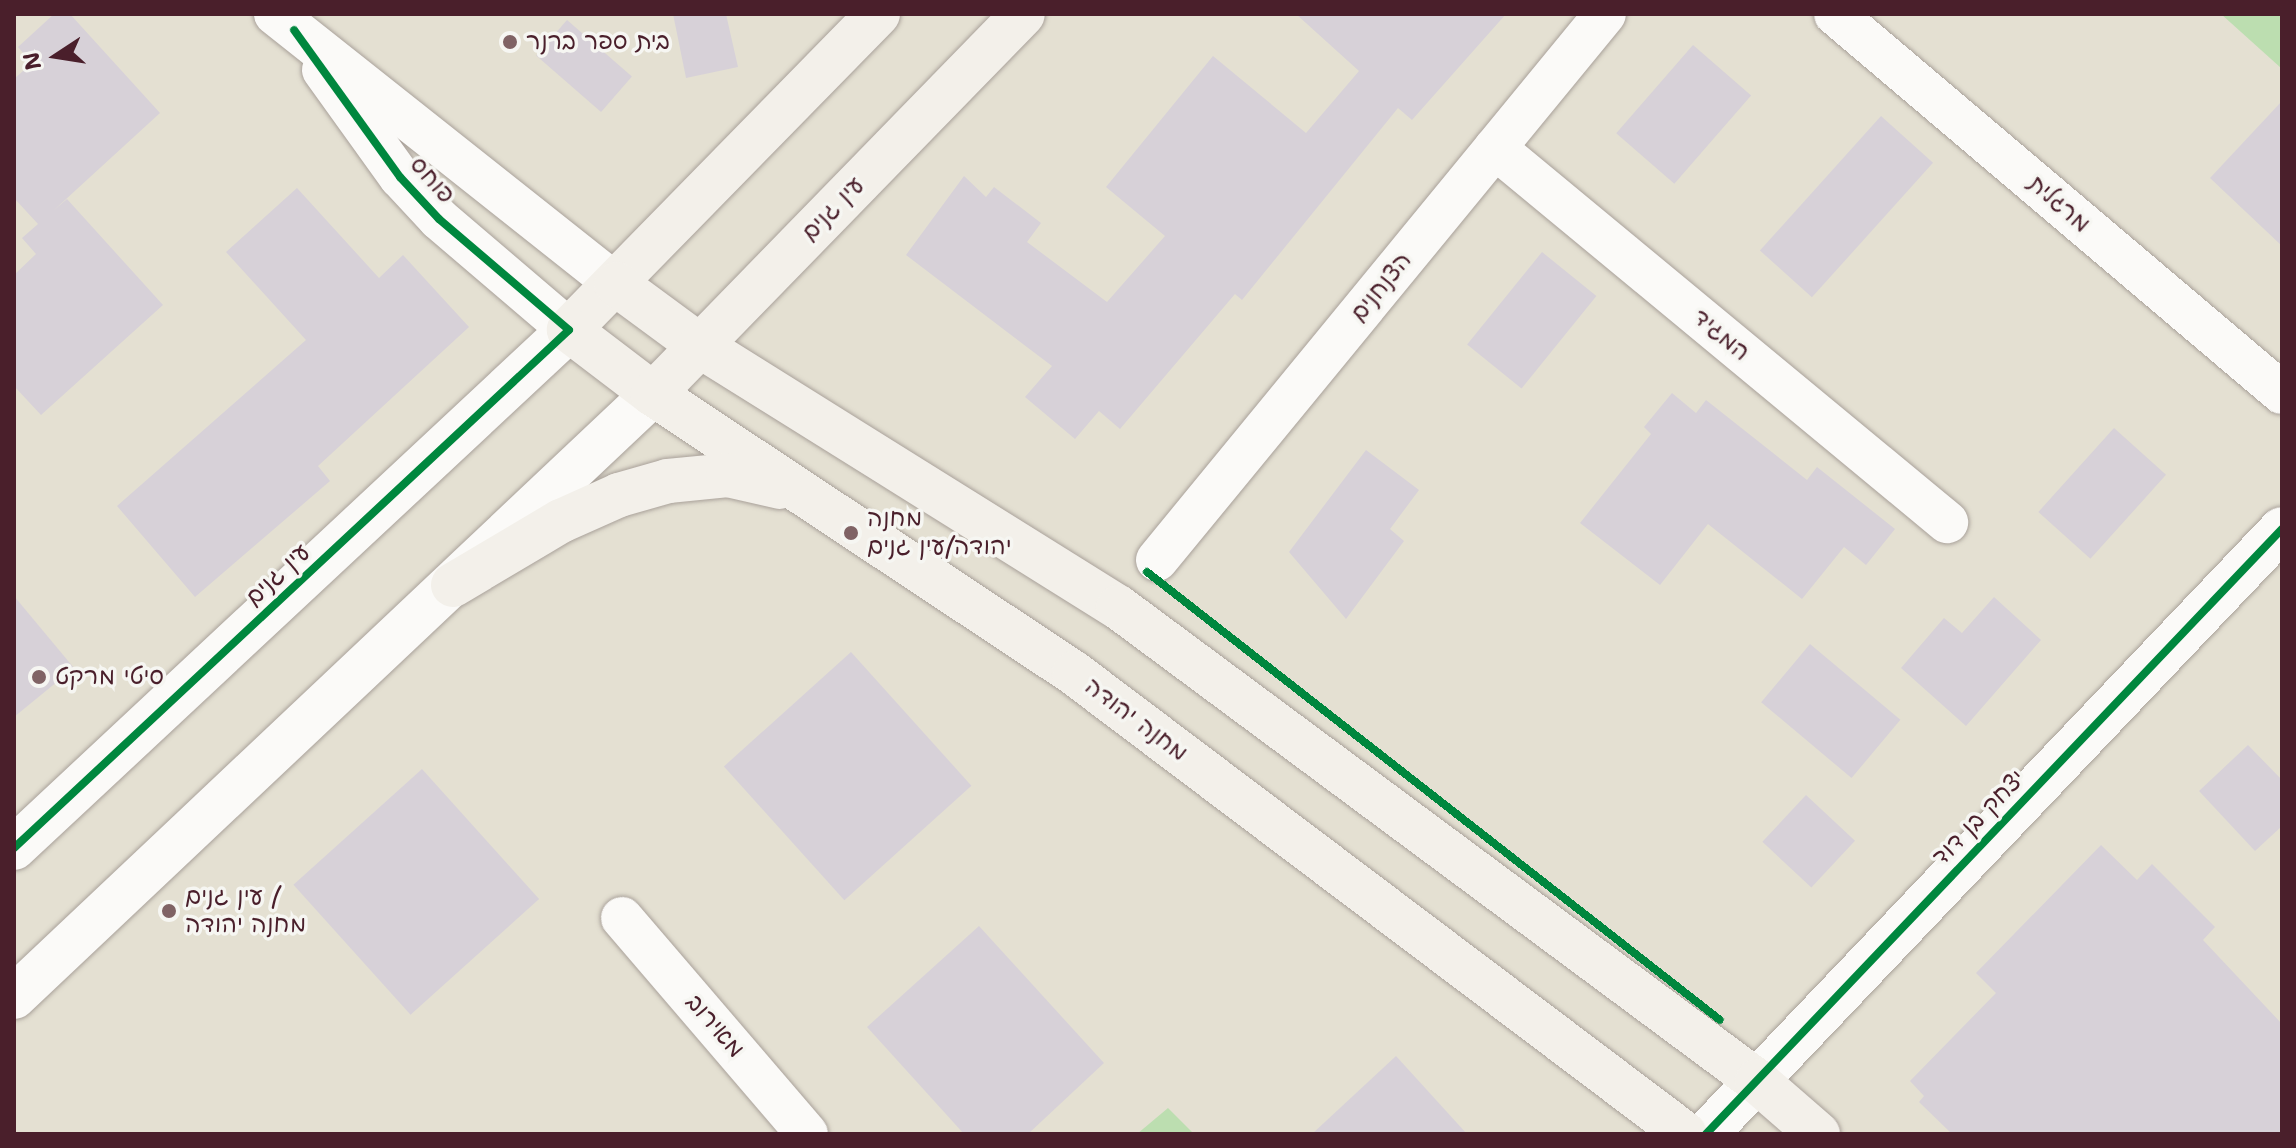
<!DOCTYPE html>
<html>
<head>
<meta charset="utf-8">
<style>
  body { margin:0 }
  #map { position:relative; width:2296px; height:1148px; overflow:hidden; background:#e4e0d2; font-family:"Shantell Sans","Playpen Sans Hebrew",sans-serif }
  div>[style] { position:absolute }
  .green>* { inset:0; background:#bcdeb0 }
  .building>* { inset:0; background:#d7d1d8; transform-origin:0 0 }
  .roads { filter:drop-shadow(0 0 2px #a9a19a) drop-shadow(0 0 2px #a9a19a) }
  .minor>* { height:42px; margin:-21px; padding:0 21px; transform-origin:21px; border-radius:21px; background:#fbfaf8 }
  .tertiary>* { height:44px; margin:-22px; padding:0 22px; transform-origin:22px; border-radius:22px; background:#fbfaf8 }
  .secondary>* { height:44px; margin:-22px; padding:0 22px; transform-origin:22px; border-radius:22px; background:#f3f0ea }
  .cycleway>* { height:8px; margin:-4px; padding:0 4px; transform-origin:4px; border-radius:4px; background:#00873e }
  .dots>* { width:22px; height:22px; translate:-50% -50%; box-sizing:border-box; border:4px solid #f6f6f2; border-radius:50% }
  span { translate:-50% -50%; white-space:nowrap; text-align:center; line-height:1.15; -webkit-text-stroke:7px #f6f6f2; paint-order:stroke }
  .poi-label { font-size:24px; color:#4a1f2b }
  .left { translate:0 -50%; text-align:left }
  .street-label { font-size:24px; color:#4a1f2b }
  .frame { position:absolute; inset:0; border:16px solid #4a1f2b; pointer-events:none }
  .north { position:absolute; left:16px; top:16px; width:80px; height:80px; -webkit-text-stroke:6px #f6f6f2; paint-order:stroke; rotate:258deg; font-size:22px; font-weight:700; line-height:32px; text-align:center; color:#4a1f2b }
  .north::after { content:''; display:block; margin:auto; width:28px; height:36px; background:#4a1f2b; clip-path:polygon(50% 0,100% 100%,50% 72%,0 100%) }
</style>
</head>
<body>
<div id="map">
  <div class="green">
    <div style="clip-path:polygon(2221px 14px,2282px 14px,2281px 68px)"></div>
    <div style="clip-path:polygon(1168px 1108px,1194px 1134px,1137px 1134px)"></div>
  </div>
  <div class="building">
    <div style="clip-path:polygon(54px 14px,70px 14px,160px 113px,53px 211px,67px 199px,163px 305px,41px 415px,14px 386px,14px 275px,36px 254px,22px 238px,38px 224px,14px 198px,14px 79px,32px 63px,18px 47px)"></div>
    <div style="clip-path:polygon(673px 14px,726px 14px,738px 67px,686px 78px)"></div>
    <div style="clip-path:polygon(1296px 14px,1506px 14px,1412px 120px,1398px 108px,1242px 300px,1235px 294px,1120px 429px,1099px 411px,1075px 439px,1025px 397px,1052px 366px,906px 255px,964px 176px,986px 197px,994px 187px,1041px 223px,1027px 242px,1107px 302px,1165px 236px,1106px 187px,1213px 56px,1306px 133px,1359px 71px)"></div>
    <div style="left:567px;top:20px;width:86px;height:47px;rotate:41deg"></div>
    <div style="left:1693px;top:45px;width:77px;height:117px;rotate:41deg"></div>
    <div style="clip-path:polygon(2282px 101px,2282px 246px,2210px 178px)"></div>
    <div style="left:1881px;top:116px;width:70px;height:181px;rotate:42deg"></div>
    <div style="clip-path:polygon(297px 188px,379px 278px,403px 255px,469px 327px,318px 466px,330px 481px,195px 597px,117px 506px,306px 340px,226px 252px)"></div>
    <div style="left:1542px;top:252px;width:70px;height:119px;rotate:39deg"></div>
    <div style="clip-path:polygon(1672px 393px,1696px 413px,1706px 400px,1807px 480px,1817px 467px,1895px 529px,1866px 565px,1844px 547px,1802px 599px,1708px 524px,1660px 585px,1580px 523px,1651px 434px,1644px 427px)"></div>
    <div style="left:2114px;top:428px;width:70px;height:113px;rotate:42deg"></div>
    <div style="clip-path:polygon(1366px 450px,1419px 490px,1390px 529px,1404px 541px,1346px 619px,1289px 552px)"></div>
    <div style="clip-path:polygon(14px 596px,74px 668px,14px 717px)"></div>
    <div style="clip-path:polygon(1994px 597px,2041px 640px,1966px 726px,1901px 668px,1944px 618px,1962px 633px)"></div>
    <div style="left:1810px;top:644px;width:118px;height:76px;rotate:40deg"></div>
    <div style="left:851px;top:652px;width:180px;height:171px;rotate:48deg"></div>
    <div style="clip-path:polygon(2248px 745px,2282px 780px,2282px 826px,2255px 851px,2199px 791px)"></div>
    <div style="left:422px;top:769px;width:175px;height:173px;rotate:48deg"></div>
    <div style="left:1806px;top:795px;width:67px;height:64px;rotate:43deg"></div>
    <div style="clip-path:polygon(2101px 845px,2137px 880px,2152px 864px,2215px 927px,2203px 940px,2282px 1024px,2282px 1134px,1952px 1134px,1919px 1102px,1924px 1096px,1910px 1081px,1996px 993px,1976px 973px)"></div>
    <div style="clip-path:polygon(979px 926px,1104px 1063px,1028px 1134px,964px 1134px,867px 1027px)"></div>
    <div style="clip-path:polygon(1396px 1056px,1467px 1134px,1312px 1134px)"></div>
  </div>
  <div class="roads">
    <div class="minor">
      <div style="left:275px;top:14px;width:435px;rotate:38.4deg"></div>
      <div style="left:1835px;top:14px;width:586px;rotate:40.29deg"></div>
      <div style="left:323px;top:70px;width:132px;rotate:54.3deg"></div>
      <div style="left:400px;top:177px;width:57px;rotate:47.1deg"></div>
      <div style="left:439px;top:219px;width:171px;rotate:40.5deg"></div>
      <div style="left:1495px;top:148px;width:587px;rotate:39.61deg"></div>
      <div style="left:1157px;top:560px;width:706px;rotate:-50.63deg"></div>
      <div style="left:622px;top:918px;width:284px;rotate:49.4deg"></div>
    </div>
    <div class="tertiary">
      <div style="left:14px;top:848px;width:759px;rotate:-43.03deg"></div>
      <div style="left:14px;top:997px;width:879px;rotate:-43.34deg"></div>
      <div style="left:1706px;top:1134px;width:835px;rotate:-46.41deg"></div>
    </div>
    <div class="secondary">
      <div style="left:878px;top:14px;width:442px;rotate:134.4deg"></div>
      <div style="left:569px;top:330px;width:106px;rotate:37.3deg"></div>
      <div style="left:653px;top:394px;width:505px;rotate:33.53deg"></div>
      <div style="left:1074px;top:673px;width:765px;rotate:37.03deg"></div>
      <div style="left:616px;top:284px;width:104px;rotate:36.4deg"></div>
      <div style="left:700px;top:346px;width:493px;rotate:32deg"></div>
      <div style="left:1118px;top:607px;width:796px;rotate:36.57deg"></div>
      <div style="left:1757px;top:1081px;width:81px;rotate:41deg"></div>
      <div style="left:653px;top:394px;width:530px;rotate:-45.76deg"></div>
      <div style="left:453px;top:585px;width:126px;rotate:-30.7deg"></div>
      <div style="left:561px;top:521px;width:64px;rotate:-24.1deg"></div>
      <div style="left:619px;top:495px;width:51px;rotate:-15.9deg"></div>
      <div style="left:668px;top:481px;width:60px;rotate:-5.7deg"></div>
      <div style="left:728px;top:475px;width:53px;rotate:13deg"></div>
    </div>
  </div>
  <div class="cycleway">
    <div style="left:1147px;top:572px;width:727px;rotate:38.02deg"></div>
    <div style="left:14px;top:848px;width:759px;rotate:-43.03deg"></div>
    <div style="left:569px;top:330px;width:171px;rotate:-139.5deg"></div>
    <div style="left:439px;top:219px;width:57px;rotate:-132.9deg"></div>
    <div style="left:400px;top:177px;width:181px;rotate:-125.8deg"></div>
    <div style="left:1706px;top:1134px;width:835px;rotate:-46.41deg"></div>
  </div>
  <div class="dots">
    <div style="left:510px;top:42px;background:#806365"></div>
    <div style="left:851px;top:533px;background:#806365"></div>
    <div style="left:39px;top:677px;background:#806365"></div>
    <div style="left:169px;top:911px;background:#806365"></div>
  </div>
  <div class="poi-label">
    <span class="left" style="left:526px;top:42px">בית ספר ברנר</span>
    <span class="left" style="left:867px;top:533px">מחנה<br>יהודה/עין גנים</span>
    <span class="left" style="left:55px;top:677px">סיטי מרקט</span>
    <span class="left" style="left:185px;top:911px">עין גנים /<br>מחנה יהודה</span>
  </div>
  <div class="street-label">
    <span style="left:432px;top:180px;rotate:48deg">פוחס</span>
    <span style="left:2059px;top:204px;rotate:41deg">מרגלית</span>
    <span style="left:833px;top:209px;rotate:-46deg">עין גנים</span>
    <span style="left:1381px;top:287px;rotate:-51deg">הצנחנים</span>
    <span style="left:1721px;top:335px;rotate:40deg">המגיד</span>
    <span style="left:278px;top:575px;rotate:-43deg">עין גנים</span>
    <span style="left:1136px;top:720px;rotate:37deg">מחנה יהודה</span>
    <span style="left:1979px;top:818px;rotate:-46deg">יצחק בן דוד</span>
    <span style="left:715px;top:1026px;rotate:49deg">מאירוב</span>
  </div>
  <div class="frame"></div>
  <div class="north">N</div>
</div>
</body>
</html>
